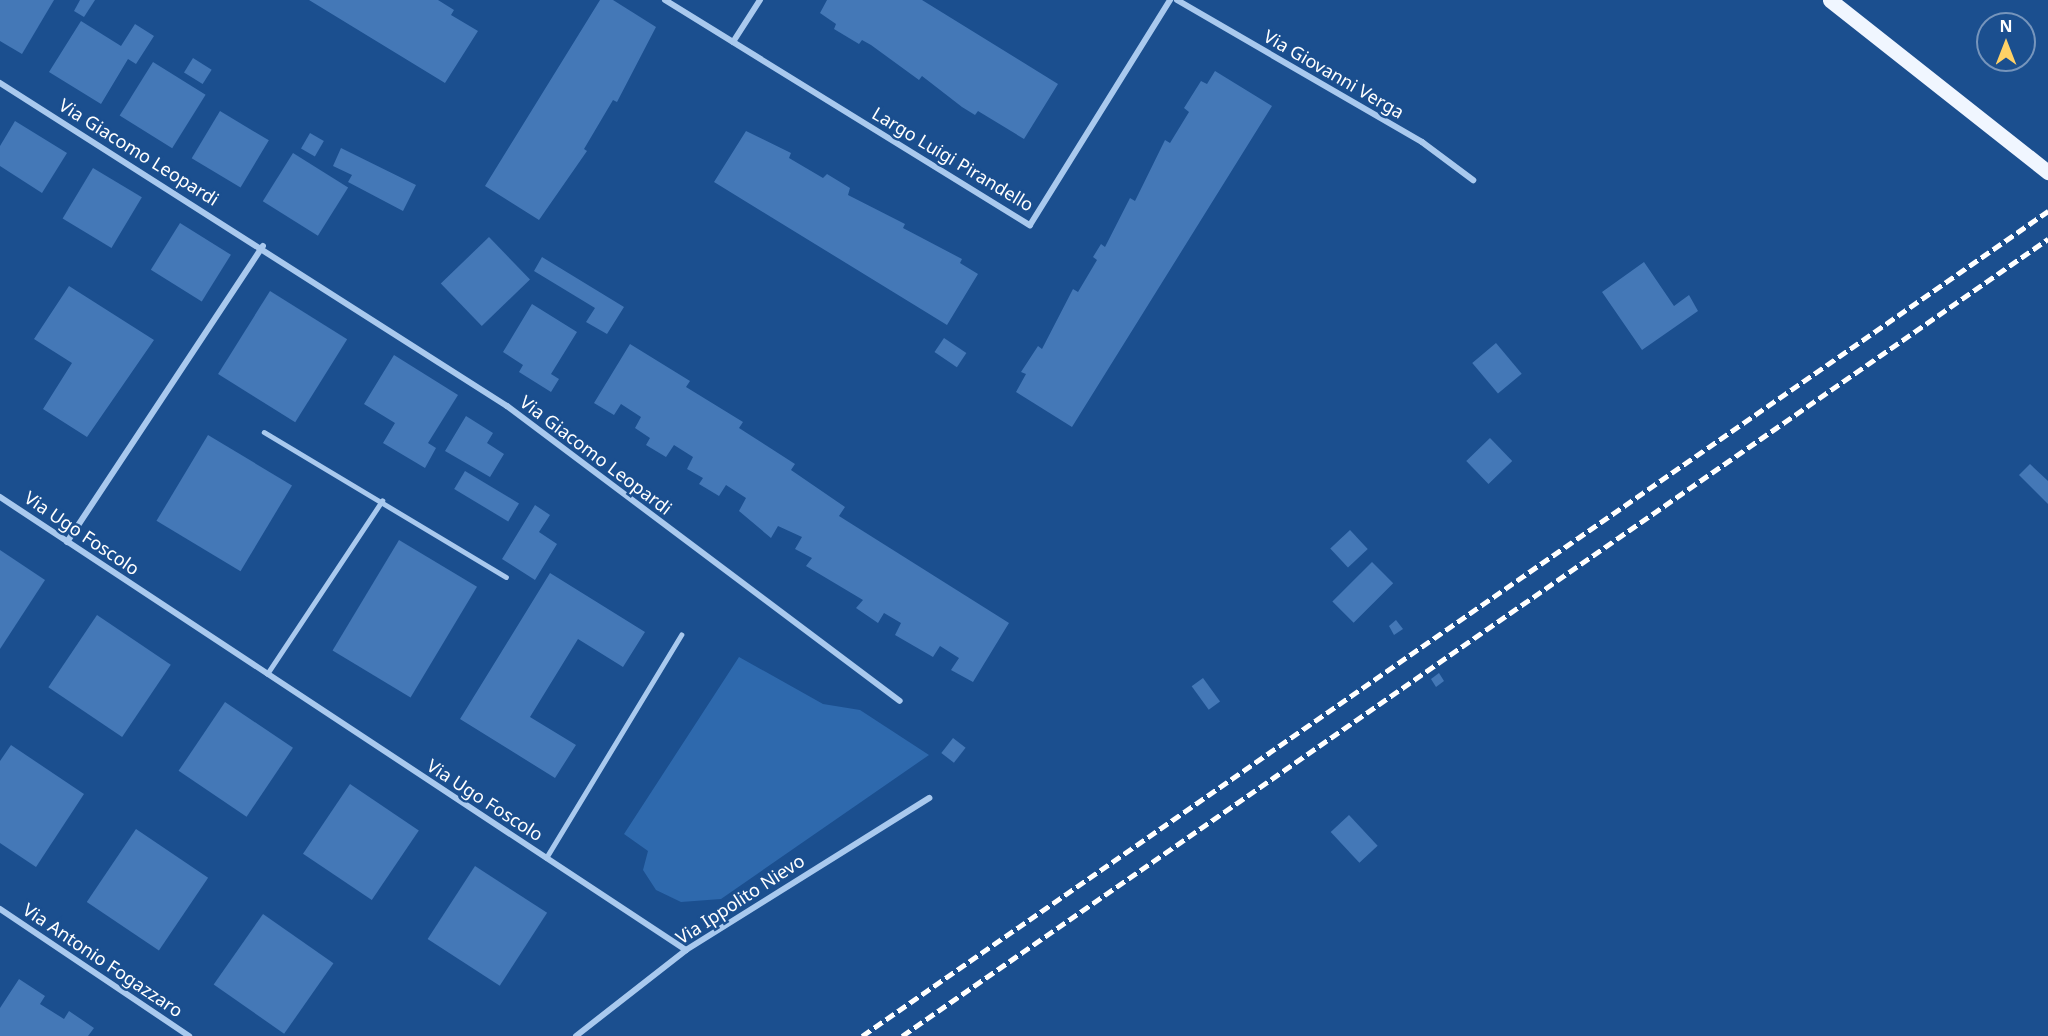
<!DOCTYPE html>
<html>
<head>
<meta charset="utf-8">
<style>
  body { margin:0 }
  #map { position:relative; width:2048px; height:1036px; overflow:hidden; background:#1b4f8f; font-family:"Noto Sans",sans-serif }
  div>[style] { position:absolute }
  .green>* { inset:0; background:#2e69ad }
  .building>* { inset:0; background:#4478b7; transform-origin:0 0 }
  .service>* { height:4.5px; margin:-2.25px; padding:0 2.25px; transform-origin:2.25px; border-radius:2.25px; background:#a9c9ee }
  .minor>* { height:6px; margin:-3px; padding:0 3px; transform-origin:3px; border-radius:3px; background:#a9c9ee }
  .primary>* { height:15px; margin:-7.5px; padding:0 7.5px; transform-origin:7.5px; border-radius:7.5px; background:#f0f6ff }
  .rail>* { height:4.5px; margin-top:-2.25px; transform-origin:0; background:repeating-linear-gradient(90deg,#fff 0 10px,transparent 0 14.5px) }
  span { translate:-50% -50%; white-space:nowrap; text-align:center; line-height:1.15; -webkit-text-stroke:5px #1b4f8f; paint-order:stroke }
  .street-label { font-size:18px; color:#fff }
  .north { position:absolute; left:1976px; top:12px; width:60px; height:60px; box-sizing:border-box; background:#1b4f8f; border:2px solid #7695bc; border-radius:50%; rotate:0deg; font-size:16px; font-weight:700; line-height:24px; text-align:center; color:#fff }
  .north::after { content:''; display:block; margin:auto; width:21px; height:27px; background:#ffd166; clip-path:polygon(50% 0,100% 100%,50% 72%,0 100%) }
</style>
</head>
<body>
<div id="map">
  <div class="green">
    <div style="clip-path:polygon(739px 657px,823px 704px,860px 710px,929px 755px,721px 899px,681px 902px,656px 890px,643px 870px,648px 851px,624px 834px)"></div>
  </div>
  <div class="building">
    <div style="clip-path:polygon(0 0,54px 0,22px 54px,0 41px)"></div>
    <div style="clip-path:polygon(80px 0,95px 0,84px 17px,74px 11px)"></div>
    <div style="clip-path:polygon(309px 0,438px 0,454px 10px,451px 15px,478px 31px,445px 83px)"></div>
    <div style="clip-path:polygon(600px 0,613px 0,656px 27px,617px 102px,613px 100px,584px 149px,587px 151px,539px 220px,485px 186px)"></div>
    <div style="clip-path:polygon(827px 0,922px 0,1058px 84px,1024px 139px,978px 111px,975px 115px,962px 107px,922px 76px,919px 80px,871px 45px,862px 40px,859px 44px,834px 29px,836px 24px,820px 13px)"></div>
    <div style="clip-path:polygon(81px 21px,121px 46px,135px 24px,154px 36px,136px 64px,128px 59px,101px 104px,49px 72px)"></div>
    <div style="left:193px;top:58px;width:22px;height:17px;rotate:32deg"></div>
    <div style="left:153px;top:62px;width:62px;height:63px;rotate:32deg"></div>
    <div style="clip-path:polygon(1215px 71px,1272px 106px,1072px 427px,1016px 392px,1026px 374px,1021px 372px,1038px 346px,1042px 349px,1073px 289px,1078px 292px,1097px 260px,1093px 257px,1101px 244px,1105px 247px,1130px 198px,1135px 201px,1165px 140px,1170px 143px,1189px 112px,1184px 108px,1201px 81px,1207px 84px)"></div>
    <div style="left:220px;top:111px;width:57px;height:55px;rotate:31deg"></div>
    <div style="clip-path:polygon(15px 121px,67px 153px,42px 193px,0 166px,0 146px)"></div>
    <div style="clip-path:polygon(746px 131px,791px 153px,789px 158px,823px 178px,827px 174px,850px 188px,848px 195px,905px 224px,903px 228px,962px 259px,960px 263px,978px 274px,947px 325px,714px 182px)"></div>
    <div style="left:310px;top:133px;width:16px;height:18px;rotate:30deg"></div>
    <div style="clip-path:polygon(341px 148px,416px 185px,403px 211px,348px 182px,352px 175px,333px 166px)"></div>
    <div style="left:293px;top:153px;width:65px;height:57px;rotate:32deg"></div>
    <div style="left:93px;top:168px;width:57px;height:59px;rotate:31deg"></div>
    <div style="left:180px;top:223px;width:60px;height:55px;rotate:32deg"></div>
    <div style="left:489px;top:237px;width:59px;height:67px;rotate:46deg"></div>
    <div style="clip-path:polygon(542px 257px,624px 307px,607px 334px,586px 322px,595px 308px,534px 271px)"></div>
    <div style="clip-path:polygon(1644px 262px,1674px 306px,1689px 295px,1698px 311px,1642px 350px,1602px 292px)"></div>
    <div style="clip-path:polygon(69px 286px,154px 340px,87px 437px,43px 409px,72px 363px,34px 339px)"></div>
    <div style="left:270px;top:291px;width:91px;height:98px;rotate:32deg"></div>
    <div style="clip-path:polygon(532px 304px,577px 332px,551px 374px,559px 379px,551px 392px,519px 372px,523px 365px,503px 352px)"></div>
    <div style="left:944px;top:338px;width:27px;height:17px;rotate:34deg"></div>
    <div style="left:1496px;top:343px;width:40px;height:31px;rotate:50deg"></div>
    <div style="clip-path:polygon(630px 344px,690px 381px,686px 387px,743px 422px,739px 428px,795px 464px,791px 470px,845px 507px,839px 516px,1009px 623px,973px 682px,951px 670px,959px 658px,940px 646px,933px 657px,895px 635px,901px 623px,884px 613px,878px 623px,856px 608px,863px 600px,806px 566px,812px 558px,795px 549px,802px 537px,778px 526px,771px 538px,739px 511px,746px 498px,726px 485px,719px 496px,699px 484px,703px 478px,687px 469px,693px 457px,674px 445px,666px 457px,646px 445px,650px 438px,635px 428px,641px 417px,621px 404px,614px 415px,594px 403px)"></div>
    <div style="clip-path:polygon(394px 355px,458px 395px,428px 443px,436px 448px,425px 468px,383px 443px,395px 423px,364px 404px)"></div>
    <div style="clip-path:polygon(466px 416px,493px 433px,487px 443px,504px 454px,490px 477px,445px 451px)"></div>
    <div style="left:208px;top:435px;width:98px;height:100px;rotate:31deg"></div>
    <div style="left:1490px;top:438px;width:32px;height:33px;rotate:46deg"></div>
    <div style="clip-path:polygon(2030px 464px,2048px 481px,2048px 504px,2019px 475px)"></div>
    <div style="left:465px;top:471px;width:63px;height:21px;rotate:31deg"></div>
    <div style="clip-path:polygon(535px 505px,550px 515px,539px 532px,557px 544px,535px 580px,502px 559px)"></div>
    <div style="left:1350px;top:530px;width:26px;height:27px;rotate:47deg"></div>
    <div style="left:399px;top:540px;width:91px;height:129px;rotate:31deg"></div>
    <div style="clip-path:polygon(0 550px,45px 580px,0 649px)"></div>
    <div style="left:1372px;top:562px;width:30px;height:56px;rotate:45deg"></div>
    <div style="clip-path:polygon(550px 573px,645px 632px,623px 667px,578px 639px,530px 717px,576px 745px,555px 778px,460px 719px)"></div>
    <div style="left:97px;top:615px;width:89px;height:87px;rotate:34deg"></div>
    <div style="clip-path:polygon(1396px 620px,1403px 629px,1394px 635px,1389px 626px)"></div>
    <div style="clip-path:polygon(1439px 673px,1444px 681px,1436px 687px,1431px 679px)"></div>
    <div style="left:1203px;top:678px;width:29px;height:14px;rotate:54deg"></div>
    <div style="left:225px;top:702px;width:82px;height:83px;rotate:34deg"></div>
    <div style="left:953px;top:738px;width:16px;height:19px;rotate:38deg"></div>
    <div style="clip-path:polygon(11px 745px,84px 794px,36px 867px,0 843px,0 761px)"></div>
    <div style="left:350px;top:784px;width:83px;height:84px;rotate:34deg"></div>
    <div style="left:1349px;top:815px;width:42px;height:25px;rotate:47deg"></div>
    <div style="left:136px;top:829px;width:87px;height:88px;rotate:34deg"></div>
    <div style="left:475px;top:866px;width:86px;height:87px;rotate:33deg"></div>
    <div style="left:263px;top:914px;width:86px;height:86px;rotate:35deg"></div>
    <div style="clip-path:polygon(19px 979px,45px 996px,40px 1004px,64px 1019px,69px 1011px,94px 1028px,88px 1036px,0 1036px,0 1008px)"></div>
  </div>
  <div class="service">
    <div style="left:264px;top:432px;width:282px;rotate:30.9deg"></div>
    <div style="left:267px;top:674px;width:208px;rotate:-56.4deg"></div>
    <div style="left:546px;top:858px;width:261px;rotate:-58.8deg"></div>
  </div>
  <div class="minor">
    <div style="left:665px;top:0;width:429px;rotate:31.7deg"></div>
    <div style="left:1030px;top:225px;width:265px;rotate:-58.1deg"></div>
    <div style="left:1177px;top:0;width:283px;rotate:30.1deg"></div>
    <div style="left:1422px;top:142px;width:64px;rotate:36.7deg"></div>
    <div style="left:733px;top:42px;width:50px;rotate:-57.3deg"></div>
    <div style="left:0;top:83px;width:601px;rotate:32.5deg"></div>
    <div style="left:507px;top:406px;width:491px;rotate:36.9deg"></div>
    <div style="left:0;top:497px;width:822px;rotate:33.44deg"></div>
    <div style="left:67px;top:542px;width:355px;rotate:-56.5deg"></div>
    <div style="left:0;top:909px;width:228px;rotate:33.9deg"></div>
    <div style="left:576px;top:1036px;width:140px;rotate:-38deg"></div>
    <div style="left:686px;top:950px;width:287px;rotate:-32deg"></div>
  </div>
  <div class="primary">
    <div style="left:1830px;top:0;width:278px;rotate:38.3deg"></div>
  </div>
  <div class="rail">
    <div style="left:862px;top:1036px;width:1445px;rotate:-34.82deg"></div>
    <div style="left:902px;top:1036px;width:1396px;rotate:-34.82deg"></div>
  </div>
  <div class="street-label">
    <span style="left:1334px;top:74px;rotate:30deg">Via Giovanni Verga</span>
    <span style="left:139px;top:152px;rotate:32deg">Via Giacomo Leopardi</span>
    <span style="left:953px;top:159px;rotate:31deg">Largo Luigi Pirandello</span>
    <span style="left:596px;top:455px;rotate:37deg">Via Giacomo Leopardi</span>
    <span style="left:82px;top:533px;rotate:34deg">Via Ugo Foscolo</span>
    <span style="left:485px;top:800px;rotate:33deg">Via Ugo Foscolo</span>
    <span style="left:740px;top:899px;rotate:-33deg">Via Ippolito Nievo</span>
    <span style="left:103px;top:960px;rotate:34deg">Via Antonio Fogazzaro</span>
  </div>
  <div class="north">N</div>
</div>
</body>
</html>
